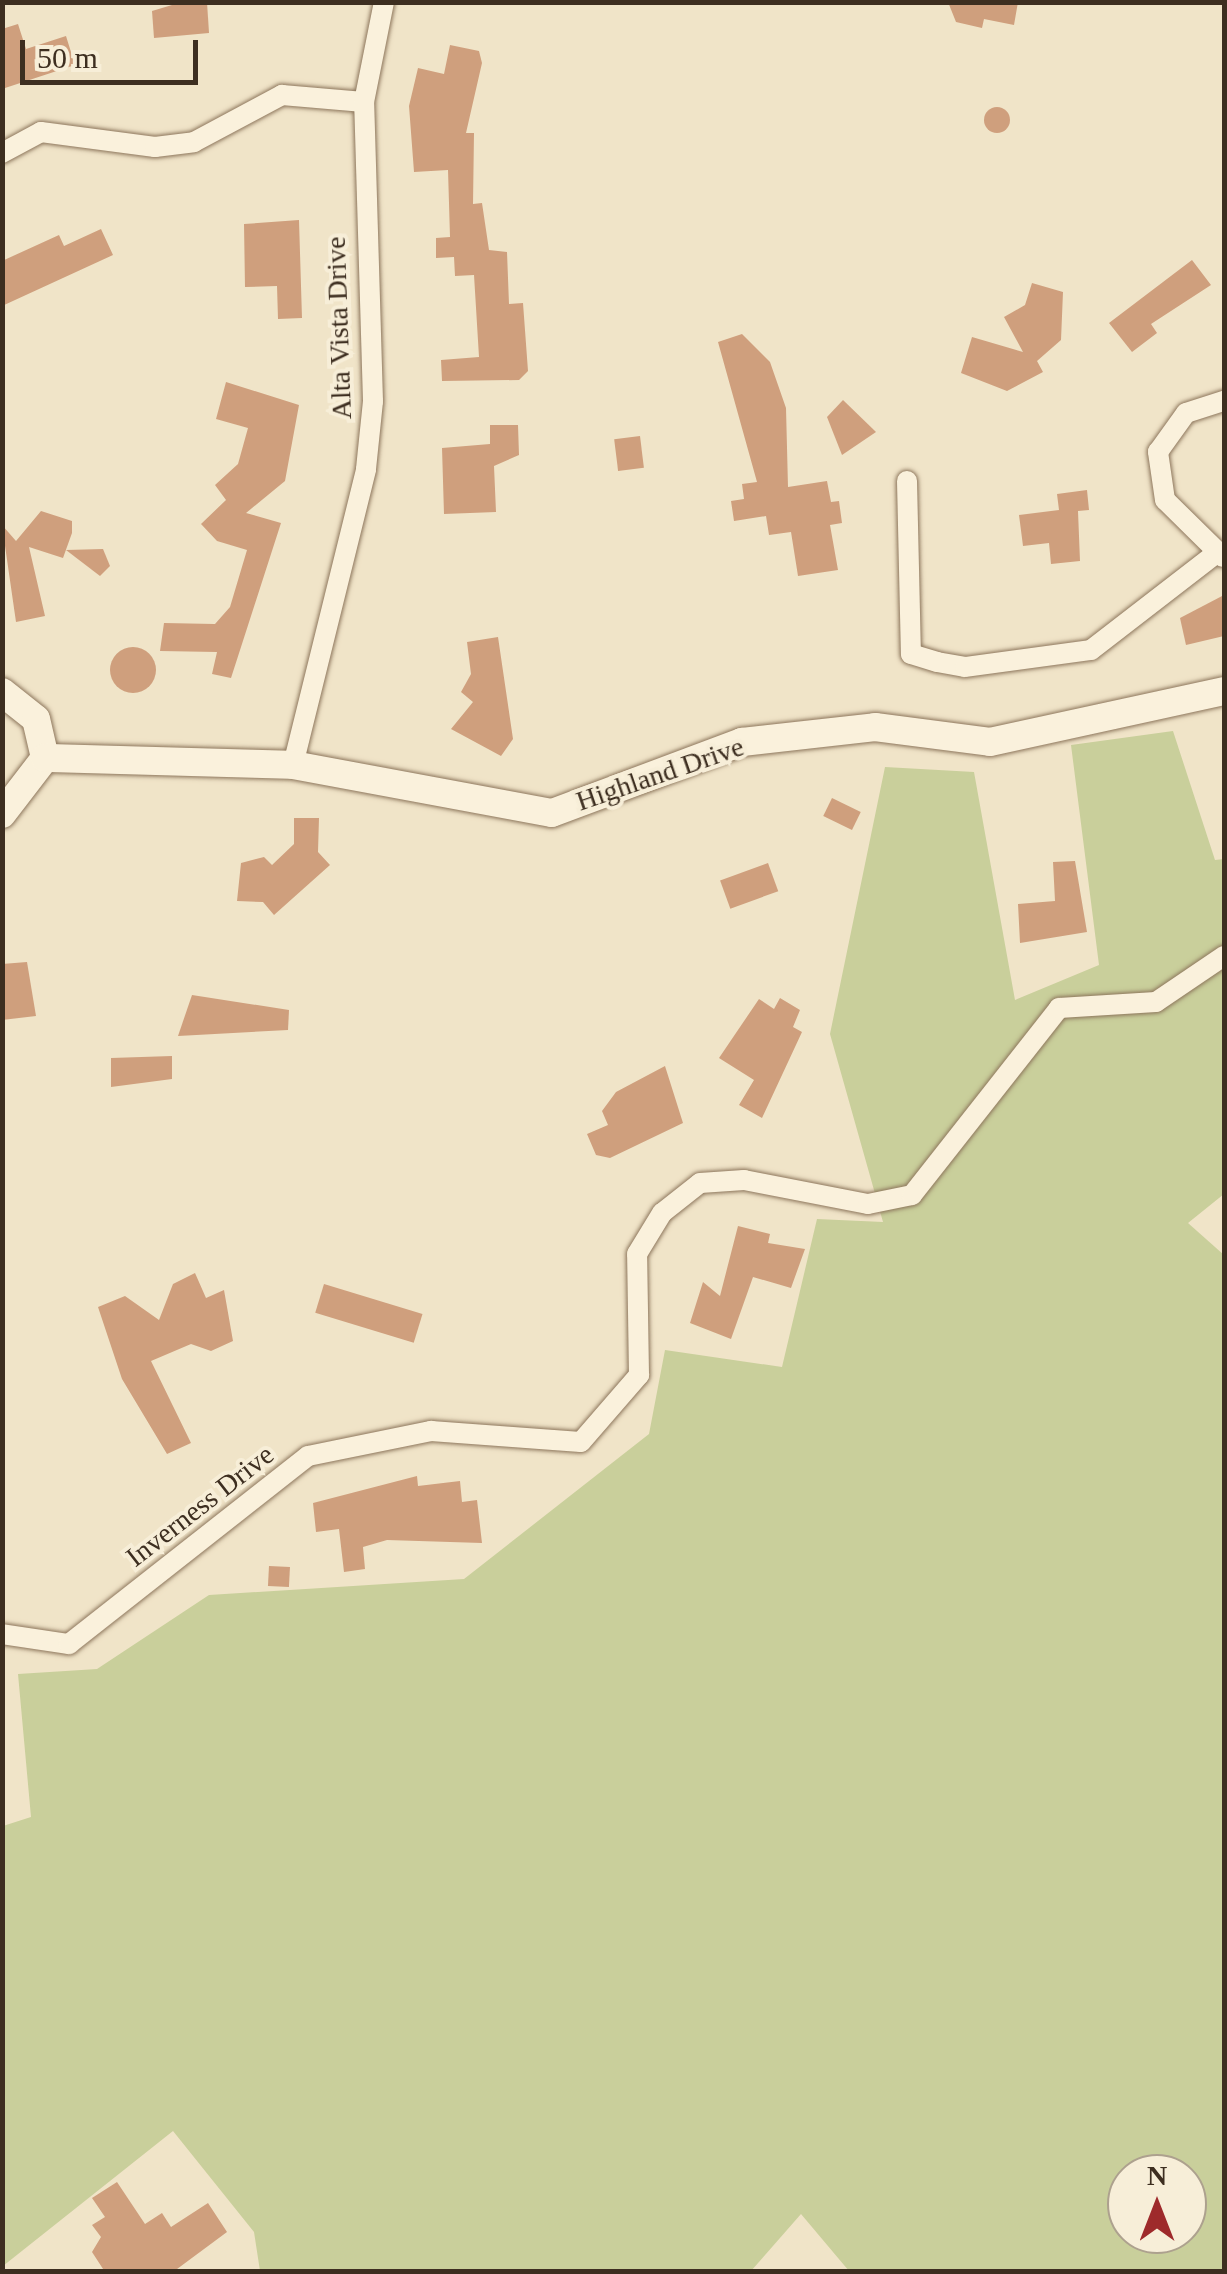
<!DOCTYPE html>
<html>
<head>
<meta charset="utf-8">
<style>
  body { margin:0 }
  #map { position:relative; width:1227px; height:2274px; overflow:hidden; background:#f0e4c8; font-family:Georgia,serif }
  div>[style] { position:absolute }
  .green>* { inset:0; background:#c9cf9b }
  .building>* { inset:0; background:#cf9f7d; transform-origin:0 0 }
  .round { border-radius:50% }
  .roads { filter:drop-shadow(0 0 2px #8d765c) drop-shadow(0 0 2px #8d765c) }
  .street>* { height:20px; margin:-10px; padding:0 10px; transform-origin:10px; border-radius:10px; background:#faf1dc }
  .secondary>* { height:28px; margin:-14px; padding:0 14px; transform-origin:14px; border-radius:14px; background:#faf1dc }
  span { translate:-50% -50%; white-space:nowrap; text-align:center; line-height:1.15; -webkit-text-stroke:8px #f7eed8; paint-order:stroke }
  .street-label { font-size:28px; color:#3d2e20 }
  .frame { position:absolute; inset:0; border:5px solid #3d2e20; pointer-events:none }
  .north { position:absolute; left:1107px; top:2154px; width:100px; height:100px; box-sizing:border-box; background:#f7eed8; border:2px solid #ada18e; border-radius:50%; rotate:0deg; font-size:28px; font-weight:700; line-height:40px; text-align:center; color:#3d2e20 }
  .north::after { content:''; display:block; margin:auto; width:35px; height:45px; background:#9e2a2b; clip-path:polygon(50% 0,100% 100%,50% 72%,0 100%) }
  .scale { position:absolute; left:20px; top:40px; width:178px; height:45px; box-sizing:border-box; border:5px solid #3d2e20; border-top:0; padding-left:12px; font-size:30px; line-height:35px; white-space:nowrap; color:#3d2e20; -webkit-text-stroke:8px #f7eed8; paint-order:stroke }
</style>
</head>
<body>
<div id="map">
  <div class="green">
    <div style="clip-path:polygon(evenodd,1173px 731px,1215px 860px,1224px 859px,1224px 1194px,1188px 1223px,1224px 1255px,1224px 2271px,849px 2271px,801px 2214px,751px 2271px,260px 2271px,254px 2232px,173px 2131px,3px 2266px,3px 1826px,31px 1817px,18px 1674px,97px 1669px,209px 1595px,464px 1579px,649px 1434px,665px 1350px,782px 1367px,817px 1219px,883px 1222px,830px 1034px,885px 767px,974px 772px,1015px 1000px,1099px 965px,1071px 745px,1173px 731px,1127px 2174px,1187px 2174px,1187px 2234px,1127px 2234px,1127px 2174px)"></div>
  </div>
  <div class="building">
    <div style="clip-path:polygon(182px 2px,207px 2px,209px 33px,154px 38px,152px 11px)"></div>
    <div style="clip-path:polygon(948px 2px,1018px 2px,1014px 25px,984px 19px,982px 28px,956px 22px)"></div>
    <div style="clip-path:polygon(18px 24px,26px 49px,66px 36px,75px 65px,2px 89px,2px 29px)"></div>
    <div style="clip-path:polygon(450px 45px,479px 51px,482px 63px,466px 133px,474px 133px,473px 204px,482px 203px,489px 250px,507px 252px,509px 304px,523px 303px,528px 371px,519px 380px,442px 381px,441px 360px,479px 357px,474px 275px,455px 276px,454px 257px,436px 258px,436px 238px,450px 237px,448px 170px,414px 172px,409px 106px,418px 68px,444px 74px)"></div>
    <div class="round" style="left:984px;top:107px;width:26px;height:26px"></div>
    <div style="clip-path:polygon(299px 220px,302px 318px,278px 319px,277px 286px,245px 287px,244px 224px)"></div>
    <div style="clip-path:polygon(101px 229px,113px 255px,2px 306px,2px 261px,59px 235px,64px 246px)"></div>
    <div style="clip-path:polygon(1192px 260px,1211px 285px,1151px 324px,1157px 333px,1132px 352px,1109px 323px)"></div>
    <div style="clip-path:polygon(1032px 283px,1063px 292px,1061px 340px,1037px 361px,1043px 372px,1007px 391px,961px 373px,972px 337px,1023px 352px,1004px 317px,1025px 305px)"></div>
    <div style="clip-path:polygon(742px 334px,770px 362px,786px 408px,788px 487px,827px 481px,831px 502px,839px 501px,842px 523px,830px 525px,838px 570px,798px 576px,791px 532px,769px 535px,766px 516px,734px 521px,731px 501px,744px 499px,742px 484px,757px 482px,718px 342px)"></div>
    <div style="clip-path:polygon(226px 382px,299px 405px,285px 481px,246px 513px,281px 523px,231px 678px,212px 674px,217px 652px,160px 651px,164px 623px,215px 624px,230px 607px,247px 550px,217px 541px,201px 524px,226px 500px,215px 485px,238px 464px,248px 428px,216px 419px)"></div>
    <div style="clip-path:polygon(843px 400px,876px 432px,842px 455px,827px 417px)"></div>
    <div style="clip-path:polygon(490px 425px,518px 425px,519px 455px,494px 466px,496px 512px,444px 514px,442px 448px,490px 444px)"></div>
    <div style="left:640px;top:436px;width:32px;height:26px;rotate:83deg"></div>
    <div style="clip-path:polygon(1087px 490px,1089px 510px,1078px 511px,1080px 561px,1051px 564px,1049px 543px,1023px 546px,1019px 515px,1059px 510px,1057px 494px)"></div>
    <div style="clip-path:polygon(41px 511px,72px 521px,72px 533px,63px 558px,29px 547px,45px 616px,16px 622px,2px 525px,16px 541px)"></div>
    <div style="clip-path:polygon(103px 549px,110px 566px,100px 576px,66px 550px)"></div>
    <div style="clip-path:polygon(1224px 595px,1224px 636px,1186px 645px,1180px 618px)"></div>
    <div style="clip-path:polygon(498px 637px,513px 739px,501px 756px,451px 729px,473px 702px,461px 692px,471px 674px,467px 642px)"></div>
    <div class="round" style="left:110px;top:647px;width:46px;height:46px"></div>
    <div style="left:832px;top:798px;width:32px;height:20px;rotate:26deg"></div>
    <div style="clip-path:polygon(294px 818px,319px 818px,318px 852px,330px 865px,274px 915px,263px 902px,237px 901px,241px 863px,264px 857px,272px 865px,294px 844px)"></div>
    <div style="clip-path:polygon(1075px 861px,1087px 932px,1020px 943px,1018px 904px,1055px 901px,1053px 862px)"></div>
    <div style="left:768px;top:863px;width:30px;height:51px;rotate:70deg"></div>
    <div style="clip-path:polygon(27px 962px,36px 1016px,2px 1020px,2px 964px)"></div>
    <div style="clip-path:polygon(192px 995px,289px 1010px,288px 1030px,178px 1036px)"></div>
    <div style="clip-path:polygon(780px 998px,800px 1010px,793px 1027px,802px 1032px,762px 1118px,739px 1105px,754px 1080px,719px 1058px,759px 999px,774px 1009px)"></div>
    <div style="clip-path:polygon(172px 1056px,172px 1079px,111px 1087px,111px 1058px)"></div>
    <div style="clip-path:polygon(665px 1066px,683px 1123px,610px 1158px,596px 1155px,587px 1134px,608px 1125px,602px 1111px,616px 1092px)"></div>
    <div style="clip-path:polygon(738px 1226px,770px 1234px,768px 1243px,805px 1249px,791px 1288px,753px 1277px,731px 1339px,690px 1323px,703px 1282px,720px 1296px)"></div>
    <div style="clip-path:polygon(195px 1273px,206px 1298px,224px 1290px,233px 1341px,211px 1351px,191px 1344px,151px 1361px,191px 1443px,167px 1454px,122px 1379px,98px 1307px,125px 1296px,159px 1320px,173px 1284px)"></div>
    <div style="left:324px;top:1284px;width:103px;height:30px;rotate:17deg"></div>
    <div style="clip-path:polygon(417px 1476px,418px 1486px,460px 1481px,462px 1502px,477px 1500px,482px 1543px,387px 1540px,363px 1547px,365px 1569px,344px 1572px,339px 1529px,316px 1532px,313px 1503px)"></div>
    <div style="left:269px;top:1566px;width:21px;height:20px;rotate:3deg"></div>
    <div style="clip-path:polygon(117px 2182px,145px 2224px,162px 2213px,171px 2227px,208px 2203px,227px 2232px,173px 2272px,105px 2272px,92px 2252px,101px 2237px,92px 2225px,105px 2217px,92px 2198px)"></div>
  </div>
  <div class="roads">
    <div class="street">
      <div style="left:2px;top:153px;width:44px;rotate:-28.3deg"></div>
      <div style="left:41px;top:132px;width:115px;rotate:7.5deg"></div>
      <div style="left:155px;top:147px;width:39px;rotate:-7deg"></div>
      <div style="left:194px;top:142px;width:100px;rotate:-28.1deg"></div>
      <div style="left:282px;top:95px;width:82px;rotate:4.9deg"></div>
      <div style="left:907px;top:481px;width:173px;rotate:88.7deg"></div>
      <div style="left:911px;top:654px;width:27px;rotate:17deg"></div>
      <div style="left:937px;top:662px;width:28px;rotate:10deg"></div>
      <div style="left:965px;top:667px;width:127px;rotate:-7.7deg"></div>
      <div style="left:1091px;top:650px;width:155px;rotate:-37.7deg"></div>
      <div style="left:1223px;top:557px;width:81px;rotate:-135.5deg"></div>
      <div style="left:1165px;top:500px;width:49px;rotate:-98.3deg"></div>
      <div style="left:1158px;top:452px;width:48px;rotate:-54.3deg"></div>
      <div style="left:1186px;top:413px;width:40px;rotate:-18deg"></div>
      <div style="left:293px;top:765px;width:305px;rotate:-76.1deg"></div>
      <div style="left:366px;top:469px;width:68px;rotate:-84.1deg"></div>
      <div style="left:373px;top:401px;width:299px;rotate:-91.7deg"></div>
      <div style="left:364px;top:102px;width:102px;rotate:-78.7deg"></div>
      <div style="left:2px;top:1634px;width:68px;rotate:8.5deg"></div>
      <div style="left:69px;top:1644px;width:304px;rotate:-38.2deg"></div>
      <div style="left:308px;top:1456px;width:126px;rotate:-11.5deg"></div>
      <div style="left:431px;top:1431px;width:150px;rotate:4.2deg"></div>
      <div style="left:581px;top:1442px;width:89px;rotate:-49.1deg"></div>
      <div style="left:639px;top:1375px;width:121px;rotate:-90.9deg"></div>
      <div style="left:637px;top:1254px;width:48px;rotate:-58.6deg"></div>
      <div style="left:662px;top:1213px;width:48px;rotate:-38.3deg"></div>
      <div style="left:700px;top:1183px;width:44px;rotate:-3.9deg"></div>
      <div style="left:744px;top:1180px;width:126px;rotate:11deg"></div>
      <div style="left:868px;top:1204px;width:45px;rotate:-11.6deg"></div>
      <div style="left:912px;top:1195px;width:238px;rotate:-51.8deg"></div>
      <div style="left:1059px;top:1008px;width:97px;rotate:-3.5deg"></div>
      <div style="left:1156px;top:1002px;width:82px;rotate:-34.1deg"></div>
    </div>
    <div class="secondary">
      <div style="left:2px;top:692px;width:43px;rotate:38.5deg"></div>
      <div style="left:36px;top:719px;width:40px;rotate:77deg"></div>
      <div style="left:2px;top:814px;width:71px;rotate:-52.5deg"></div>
      <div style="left:45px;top:758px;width:248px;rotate:1.6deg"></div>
      <div style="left:293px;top:765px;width:263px;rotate:10.5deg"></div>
      <div style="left:552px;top:813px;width:203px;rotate:-20.5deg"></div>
      <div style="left:742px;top:742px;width:134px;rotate:-6.4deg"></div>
      <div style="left:875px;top:727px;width:116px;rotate:7.4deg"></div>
      <div style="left:990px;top:742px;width:239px;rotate:-12.3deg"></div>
    </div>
  </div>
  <div class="street-label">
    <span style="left:339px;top:328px;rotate:-92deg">Alta Vista Drive</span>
    <span style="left:660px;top:774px;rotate:-19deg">Highland Drive</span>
    <span style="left:200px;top:1506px;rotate:-38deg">Inverness Drive</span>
  </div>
  <div class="frame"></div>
  <div class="north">N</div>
  <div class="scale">50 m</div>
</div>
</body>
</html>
